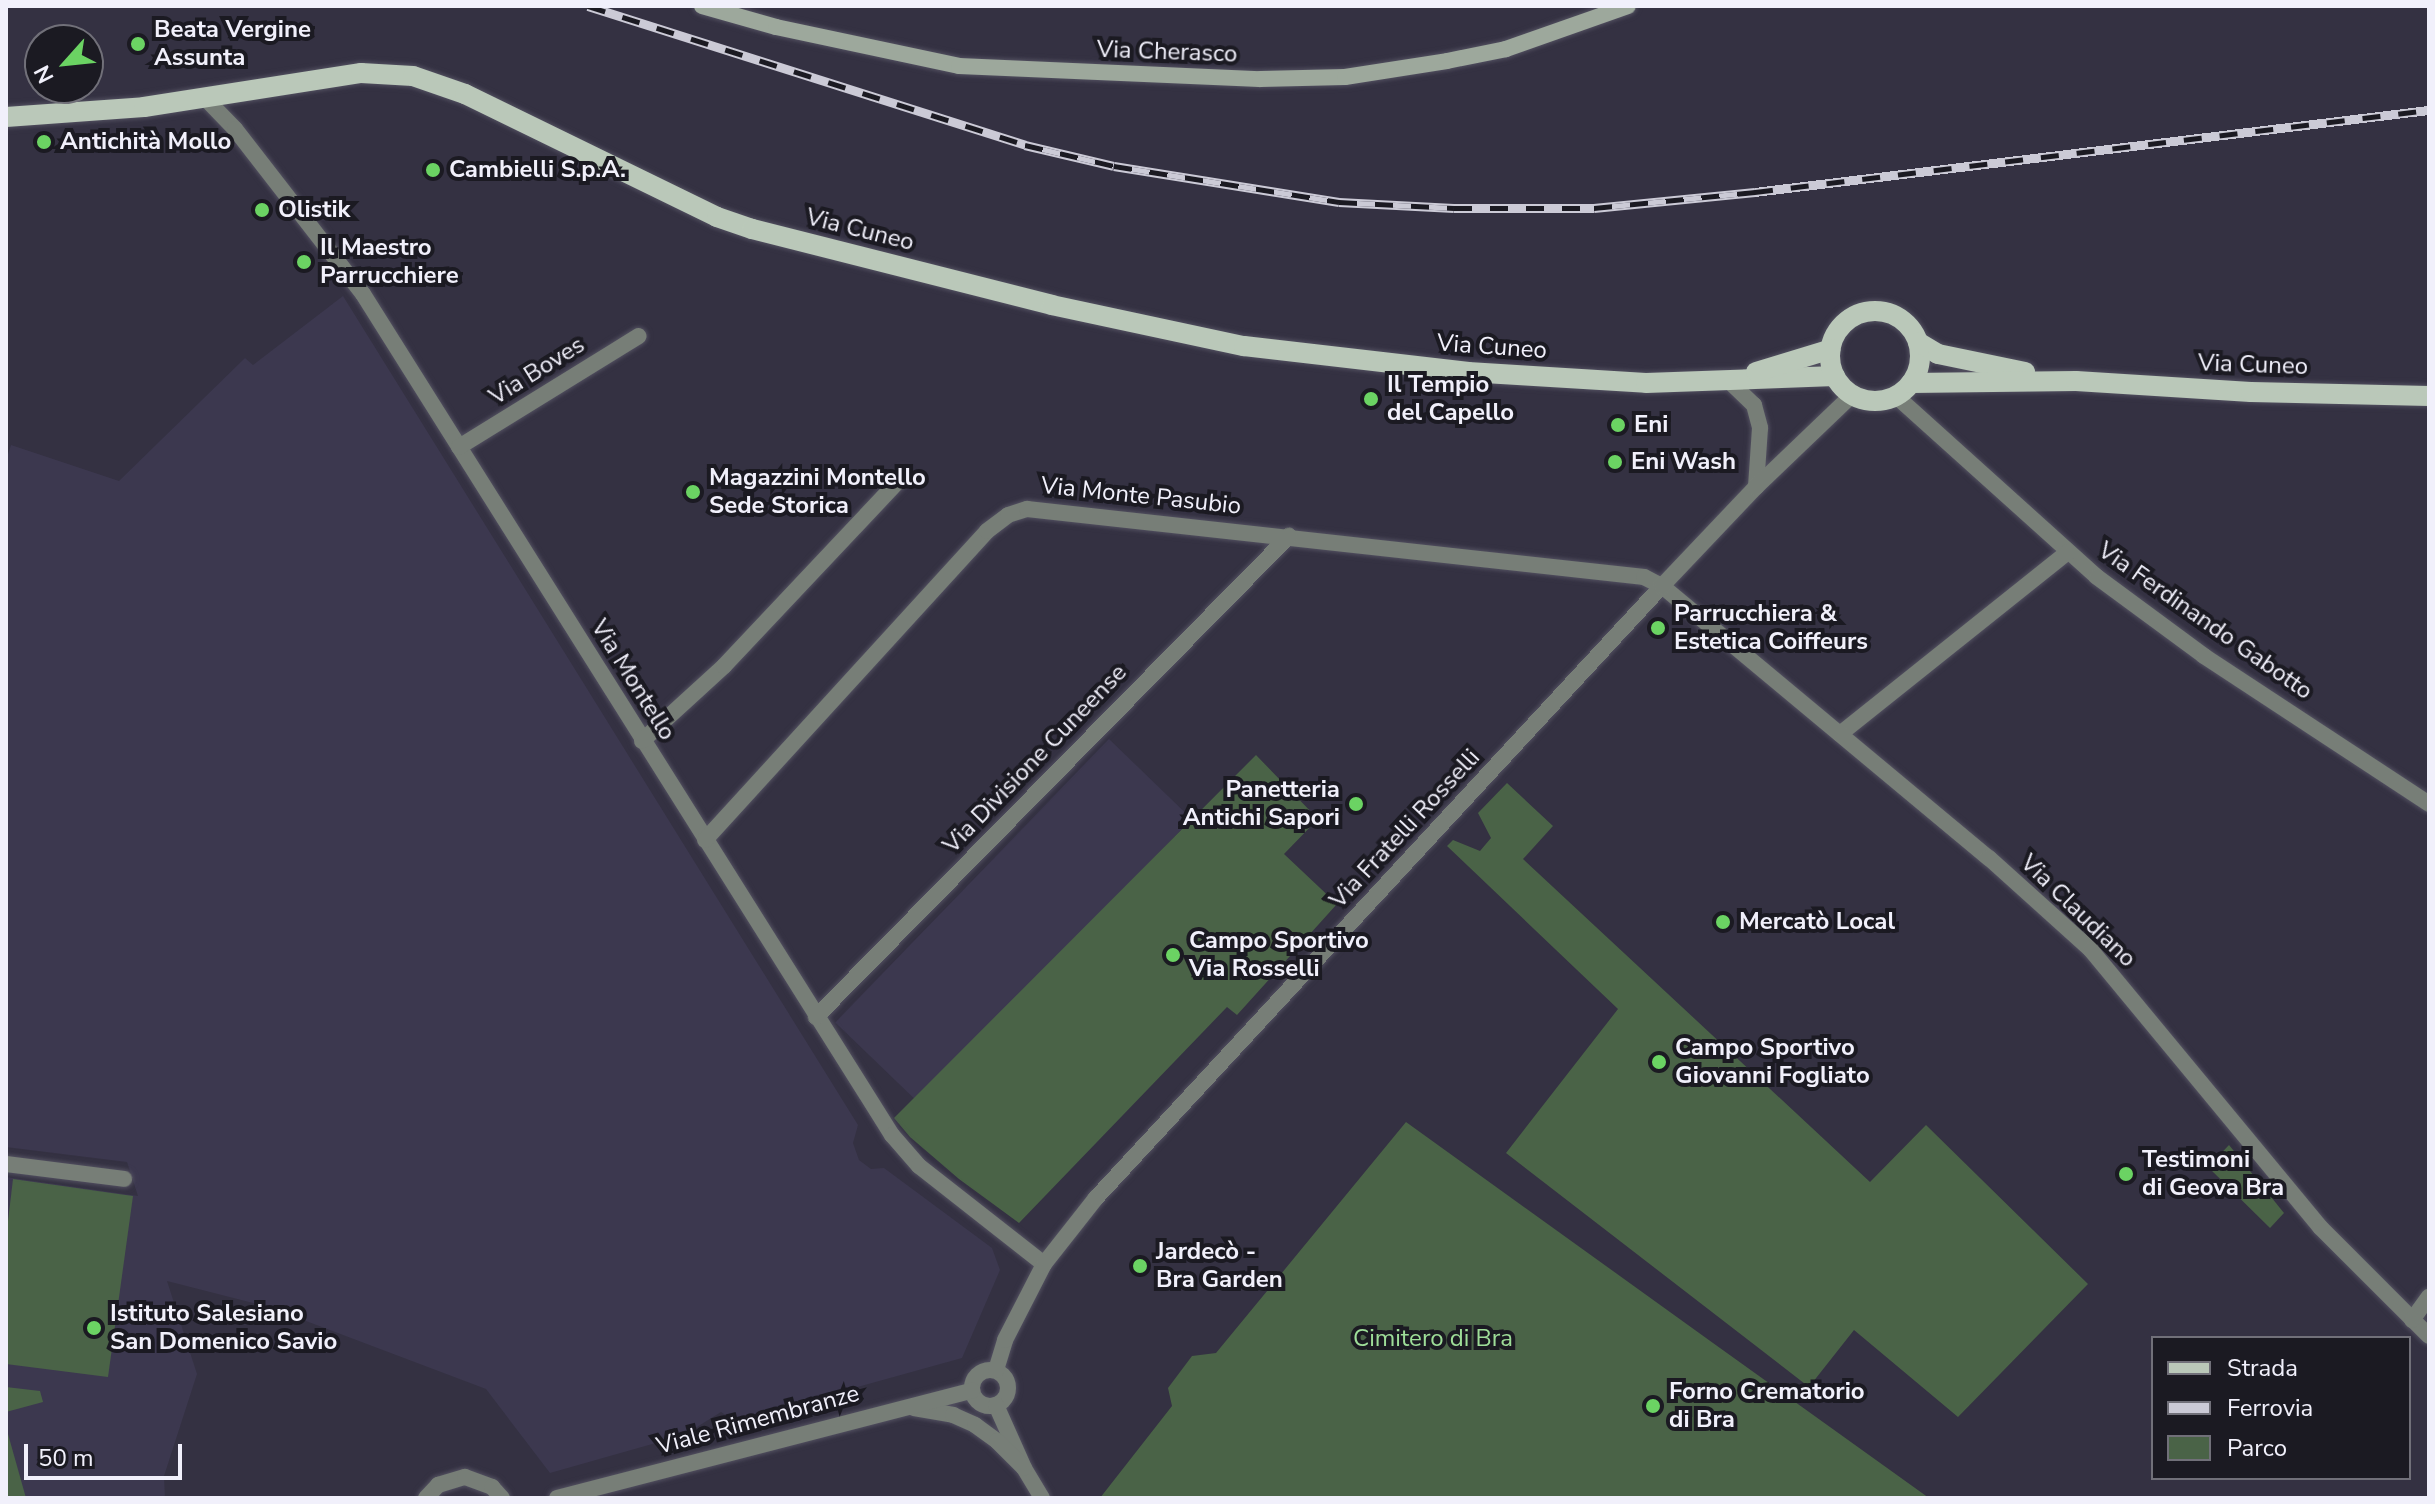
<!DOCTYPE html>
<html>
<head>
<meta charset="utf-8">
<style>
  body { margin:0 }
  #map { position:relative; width:2435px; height:1504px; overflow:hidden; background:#343142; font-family:"Nunito Sans",sans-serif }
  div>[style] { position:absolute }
  .built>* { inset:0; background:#3c384f; transform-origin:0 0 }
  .green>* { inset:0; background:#4a6347 }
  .roads { filter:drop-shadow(0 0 2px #525060) drop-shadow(0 0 2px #525060) }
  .street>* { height:16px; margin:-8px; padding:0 8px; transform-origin:8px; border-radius:8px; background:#777e77 }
  .street>.ring { margin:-8px; padding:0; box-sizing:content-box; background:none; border:16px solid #777e77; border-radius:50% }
  .secondary>* { height:16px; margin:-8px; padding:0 8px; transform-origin:8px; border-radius:8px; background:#9da89c }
  .primary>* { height:20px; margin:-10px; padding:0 10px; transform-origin:10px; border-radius:10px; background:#bac8b9 }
  .primary>.ring { margin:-10px; padding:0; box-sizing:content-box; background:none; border:20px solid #bac8b9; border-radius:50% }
  .rail>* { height:9px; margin-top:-4.5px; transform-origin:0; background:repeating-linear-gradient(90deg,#1b1a22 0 18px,#cbcad6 0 36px); box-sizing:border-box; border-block:2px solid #cbcad6 }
  .dots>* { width:22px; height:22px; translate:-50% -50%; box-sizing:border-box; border:4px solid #1b1a22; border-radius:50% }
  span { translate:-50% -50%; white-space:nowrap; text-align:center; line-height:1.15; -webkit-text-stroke:8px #1b1a22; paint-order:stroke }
  .poi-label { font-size:24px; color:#f1f0fb; font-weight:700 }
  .left { translate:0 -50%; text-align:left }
  .right { translate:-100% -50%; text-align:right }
  .street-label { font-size:24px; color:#f1f0fb }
  .park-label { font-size:24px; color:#9edd98 }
  .frame { position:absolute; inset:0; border:8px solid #f1f0fb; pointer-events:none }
  .legend { position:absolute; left:2151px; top:1336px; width:260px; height:144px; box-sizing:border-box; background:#1b1a22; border:2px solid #717079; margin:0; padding:10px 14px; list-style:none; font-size:24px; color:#f1f0fb }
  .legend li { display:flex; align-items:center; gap:16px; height:40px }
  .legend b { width:40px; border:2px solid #717079 }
  .north { position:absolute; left:24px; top:24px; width:80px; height:80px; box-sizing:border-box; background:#1b1a22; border:2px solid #717079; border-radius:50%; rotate:243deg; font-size:22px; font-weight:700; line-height:32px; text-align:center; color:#f1f0fb }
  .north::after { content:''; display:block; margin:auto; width:28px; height:36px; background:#6bd363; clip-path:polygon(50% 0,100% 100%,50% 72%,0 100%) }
  .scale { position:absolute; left:24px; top:1444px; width:158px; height:36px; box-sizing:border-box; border:4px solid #f1f0fb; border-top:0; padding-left:10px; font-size:24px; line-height:28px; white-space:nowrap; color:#f1f0fb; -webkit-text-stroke:6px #1b1a22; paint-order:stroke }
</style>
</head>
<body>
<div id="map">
  <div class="built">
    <div style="clip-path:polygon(343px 296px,858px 1125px,853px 1143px,859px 1160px,871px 1169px,884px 1168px,992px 1248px,1000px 1270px,962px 1358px,735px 1421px,721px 1412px,684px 1435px,550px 1473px,486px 1389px,269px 1307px,167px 1281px,197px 1374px,164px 1476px,165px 1498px,6px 1498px,6px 1177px,138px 1196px,127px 1162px,6px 1147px,6px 460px,11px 445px,119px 481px,245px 358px,253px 365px)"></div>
    <div style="left:1109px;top:739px;width:115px;height:394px;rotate:44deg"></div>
  </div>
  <div class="green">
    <div style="clip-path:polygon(1256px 755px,1318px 819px,1284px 854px,1337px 904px,1237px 1015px,1227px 1007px,1019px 1223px,959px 1179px,910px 1137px,894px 1118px)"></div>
    <div style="clip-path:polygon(1507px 783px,1553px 826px,1523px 859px,1870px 1182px,1926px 1125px,2088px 1284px,1958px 1417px,1854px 1330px,1809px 1387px,1506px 1153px,1618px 1009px,1447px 846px,1453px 840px,1480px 851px,1491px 838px,1478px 813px)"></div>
    <div style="clip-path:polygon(1406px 1122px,1713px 1343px,1929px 1498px,1100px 1498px,1172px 1406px,1168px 1388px,1192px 1356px,1216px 1353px)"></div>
    <div style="clip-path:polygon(2229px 1145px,2284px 1213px,2270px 1228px,2208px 1167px)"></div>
    <div style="clip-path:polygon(13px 1179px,133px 1196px,108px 1377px,6px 1364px,6px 1238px)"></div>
    <div style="clip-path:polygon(6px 1387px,40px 1391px,43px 1402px,6px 1412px)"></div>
    <div style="clip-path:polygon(6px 1427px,26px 1498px,6px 1498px)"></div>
  </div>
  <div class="roads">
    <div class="street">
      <div style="left:205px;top:98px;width:43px;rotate:45.9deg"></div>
      <div style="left:235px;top:129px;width:209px;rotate:52.2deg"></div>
      <div style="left:363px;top:294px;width:994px;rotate:57.83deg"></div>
      <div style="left:892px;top:1135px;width:41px;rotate:48.9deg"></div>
      <div style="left:919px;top:1166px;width:159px;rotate:38.1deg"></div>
      <div style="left:1729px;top:381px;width:35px;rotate:44deg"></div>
      <div style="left:1754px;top:405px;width:24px;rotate:75deg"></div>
      <div style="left:1760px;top:428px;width:59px;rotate:93.9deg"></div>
      <div style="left:1896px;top:396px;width:270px;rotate:42deg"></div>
      <div style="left:2097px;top:577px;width:133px;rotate:36.4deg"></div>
      <div style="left:2204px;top:656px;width:269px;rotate:33.3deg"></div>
      <div style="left:459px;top:447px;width:211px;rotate:-31.7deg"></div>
      <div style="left:1840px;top:734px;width:292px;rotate:-38.6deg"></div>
      <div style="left:642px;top:741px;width:111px;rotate:-42.4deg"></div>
      <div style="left:724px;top:666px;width:261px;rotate:-46.7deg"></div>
      <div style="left:705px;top:840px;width:418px;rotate:-47.6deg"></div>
      <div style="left:987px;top:531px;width:26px;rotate:-37deg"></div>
      <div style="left:1008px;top:515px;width:20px;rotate:-18deg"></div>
      <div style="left:1027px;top:509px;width:621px;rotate:6.29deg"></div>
      <div style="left:1644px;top:577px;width:20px;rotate:27deg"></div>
      <div style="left:1662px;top:586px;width:425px;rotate:39.8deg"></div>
      <div style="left:1989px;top:858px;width:137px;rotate:42deg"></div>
      <div style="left:2091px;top:950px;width:359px;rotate:50.4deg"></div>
      <div style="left:2320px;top:1227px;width:154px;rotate:45deg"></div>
      <div style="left:816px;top:1017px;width:675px;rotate:-45.48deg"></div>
      <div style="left:6px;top:1164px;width:119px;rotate:7.2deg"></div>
      <div style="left:2412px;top:1320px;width:29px;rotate:-54deg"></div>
      <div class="ring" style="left:972px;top:1370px;width:20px;height:20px"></div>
      <div style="left:996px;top:1370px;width:31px;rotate:-73deg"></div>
      <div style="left:1005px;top:1340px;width:85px;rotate:-62.8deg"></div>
      <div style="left:1044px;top:1264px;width:84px;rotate:-51.8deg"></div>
      <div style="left:1096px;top:1198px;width:834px;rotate:-47.24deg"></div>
      <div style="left:1662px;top:586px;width:137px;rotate:-46.5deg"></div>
      <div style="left:1756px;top:487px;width:133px;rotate:-43.8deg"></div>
      <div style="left:996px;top:1405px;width:69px;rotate:66deg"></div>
      <div style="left:1024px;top:1468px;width:35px;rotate:59deg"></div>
      <div style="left:914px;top:1408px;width:40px;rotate:10deg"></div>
      <div style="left:953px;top:1415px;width:24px;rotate:24deg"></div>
      <div style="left:975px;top:1425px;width:27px;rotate:36deg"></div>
      <div style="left:997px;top:1441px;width:38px;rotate:45deg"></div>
      <div style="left:426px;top:1498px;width:18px;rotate:-47deg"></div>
      <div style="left:438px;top:1485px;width:28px;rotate:-17deg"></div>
      <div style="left:465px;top:1477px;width:29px;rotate:20deg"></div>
      <div style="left:492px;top:1487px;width:15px;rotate:48deg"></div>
      <div style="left:557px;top:1498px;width:429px;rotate:-14.5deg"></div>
    </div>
    <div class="secondary">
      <div style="left:702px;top:6px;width:77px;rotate:15.8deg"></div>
      <div style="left:776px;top:27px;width:187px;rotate:12deg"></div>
      <div style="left:959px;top:66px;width:301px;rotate:2.5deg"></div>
      <div style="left:1260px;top:79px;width:85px;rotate:-1.3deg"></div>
      <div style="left:1345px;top:77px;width:103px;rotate:-8.9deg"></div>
      <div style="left:1447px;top:61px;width:60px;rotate:-11.5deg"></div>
      <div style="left:1506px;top:49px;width:129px;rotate:-19.4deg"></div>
    </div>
    <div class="primary">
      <div style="left:6px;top:117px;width:138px;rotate:-4.1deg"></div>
      <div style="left:144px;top:107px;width:220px;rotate:-8.9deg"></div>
      <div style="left:361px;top:73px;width:52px;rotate:3.3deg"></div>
      <div style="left:413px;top:76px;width:55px;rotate:19.1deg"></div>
      <div style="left:465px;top:94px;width:280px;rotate:26deg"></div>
      <div style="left:717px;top:217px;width:37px;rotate:19deg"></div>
      <div style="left:752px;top:229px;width:309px;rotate:14.2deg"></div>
      <div style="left:1052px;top:305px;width:196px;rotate:12.1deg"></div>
      <div style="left:1244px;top:346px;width:226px;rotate:6.6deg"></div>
      <div style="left:1468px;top:372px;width:178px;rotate:3.5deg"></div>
      <div style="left:1646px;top:383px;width:189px;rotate:-2.1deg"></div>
      <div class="ring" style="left:1830px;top:311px;width:70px;height:70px"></div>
      <div style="left:1918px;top:342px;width:23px;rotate:31deg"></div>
      <div style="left:1938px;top:354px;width:89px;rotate:11.7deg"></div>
      <div style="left:1756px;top:372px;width:78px;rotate:-17deg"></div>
      <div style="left:1911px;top:383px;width:165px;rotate:-0.7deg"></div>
      <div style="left:2076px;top:381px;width:175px;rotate:3.6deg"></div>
      <div style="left:2251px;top:392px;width:178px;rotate:1.3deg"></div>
    </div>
  </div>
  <div class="rail">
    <div style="left:588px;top:6px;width:459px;rotate:17.6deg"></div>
    <div style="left:1025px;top:145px;width:91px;rotate:13.3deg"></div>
    <div style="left:1114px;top:166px;width:228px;rotate:9.1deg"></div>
    <div style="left:1339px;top:202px;width:115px;rotate:3deg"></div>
    <div style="left:1454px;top:208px;width:140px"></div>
    <div style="left:1594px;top:208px;width:162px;rotate:-5.7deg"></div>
    <div style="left:1755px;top:192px;width:679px;rotate:-6.94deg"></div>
  </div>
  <div class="dots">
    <div style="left:138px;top:44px;background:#6bd363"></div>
    <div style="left:44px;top:142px;background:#6bd363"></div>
    <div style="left:433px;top:170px;background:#6bd363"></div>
    <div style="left:262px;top:210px;background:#6bd363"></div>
    <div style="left:304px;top:262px;background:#6bd363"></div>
    <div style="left:1371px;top:399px;background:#6bd363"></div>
    <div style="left:1618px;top:425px;background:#6bd363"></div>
    <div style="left:1615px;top:462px;background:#6bd363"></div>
    <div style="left:693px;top:492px;background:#6bd363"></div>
    <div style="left:1658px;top:628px;background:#6bd363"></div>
    <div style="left:1356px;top:804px;background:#6bd363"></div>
    <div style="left:1723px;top:922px;background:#6bd363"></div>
    <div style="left:1173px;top:955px;background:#6bd363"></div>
    <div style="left:1659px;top:1062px;background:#6bd363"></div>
    <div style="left:2126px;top:1174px;background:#6bd363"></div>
    <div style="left:1140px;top:1266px;background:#6bd363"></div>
    <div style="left:94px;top:1328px;background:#6bd363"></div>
    <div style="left:1653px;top:1406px;background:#6bd363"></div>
  </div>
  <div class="poi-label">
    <span class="left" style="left:154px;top:44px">Beata Vergine<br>Assunta</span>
    <span class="left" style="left:60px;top:142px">Antichità Mollo</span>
    <span class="left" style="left:449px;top:170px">Cambielli S.p.A.</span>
    <span class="left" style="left:278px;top:210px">Olistik</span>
    <span class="left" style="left:320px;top:262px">Il Maestro<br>Parrucchiere</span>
    <span class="left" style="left:1387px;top:399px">Il Tempio<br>del Capello</span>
    <span class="left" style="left:1634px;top:425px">Eni</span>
    <span class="left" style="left:1631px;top:462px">Eni Wash</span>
    <span class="left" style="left:709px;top:492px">Magazzini Montello<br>Sede Storica</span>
    <span class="left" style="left:1674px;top:628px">Parrucchiera &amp;<br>Estetica Coiffeurs</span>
    <span class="right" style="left:1340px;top:804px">Panetteria<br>Antichi Sapori</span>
    <span class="left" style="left:1739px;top:922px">Mercatò Local</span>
    <span class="left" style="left:1189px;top:955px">Campo Sportivo<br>Via Rosselli</span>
    <span class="left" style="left:1675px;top:1062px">Campo Sportivo<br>Giovanni Fogliato</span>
    <span class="left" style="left:2142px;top:1174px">Testimoni<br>di Geova Bra</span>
    <span class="left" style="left:1156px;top:1266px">Jardecò -<br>Bra Garden</span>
    <span class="left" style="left:110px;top:1328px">Istituto Salesiano<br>San Domenico Savio</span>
    <span class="left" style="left:1669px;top:1406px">Forno Crematorio<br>di Bra</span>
  </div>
  <div class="street-label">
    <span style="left:1167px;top:52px;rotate:2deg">Via Cherasco</span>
    <span style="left:860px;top:230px;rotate:14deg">Via Cuneo</span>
    <span style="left:1492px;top:347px;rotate:4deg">Via Cuneo</span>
    <span style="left:2253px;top:365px;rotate:2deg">Via Cuneo</span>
    <span style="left:537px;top:371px;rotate:-32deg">Via Boves</span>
    <span style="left:1141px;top:496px;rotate:6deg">Via Monte Pasubio</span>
    <span style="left:2205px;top:621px;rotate:35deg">Via Ferdinando Gabotto</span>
    <span style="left:633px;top:680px;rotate:58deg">Via Montello</span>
    <span style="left:1035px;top:759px;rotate:-46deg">Via Divisione Cuneense</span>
    <span style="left:1405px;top:829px;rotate:-47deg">Via Fratelli Rosselli</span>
    <span style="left:2078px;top:911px;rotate:44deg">Via Claudiano</span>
    <span style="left:758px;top:1420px;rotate:-15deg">Viale Rimembranze</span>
  </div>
  <div class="park-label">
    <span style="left:1433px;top:1339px">Cimitero di Bra</span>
  </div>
  <div class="frame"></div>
  <ul class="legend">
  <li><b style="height:10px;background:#bac8b9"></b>Strada</li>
  <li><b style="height:10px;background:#cbcad6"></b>Ferrovia</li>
  <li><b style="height:22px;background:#4a6347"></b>Parco</li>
  </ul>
  <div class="north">N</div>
  <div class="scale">50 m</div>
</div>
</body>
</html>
